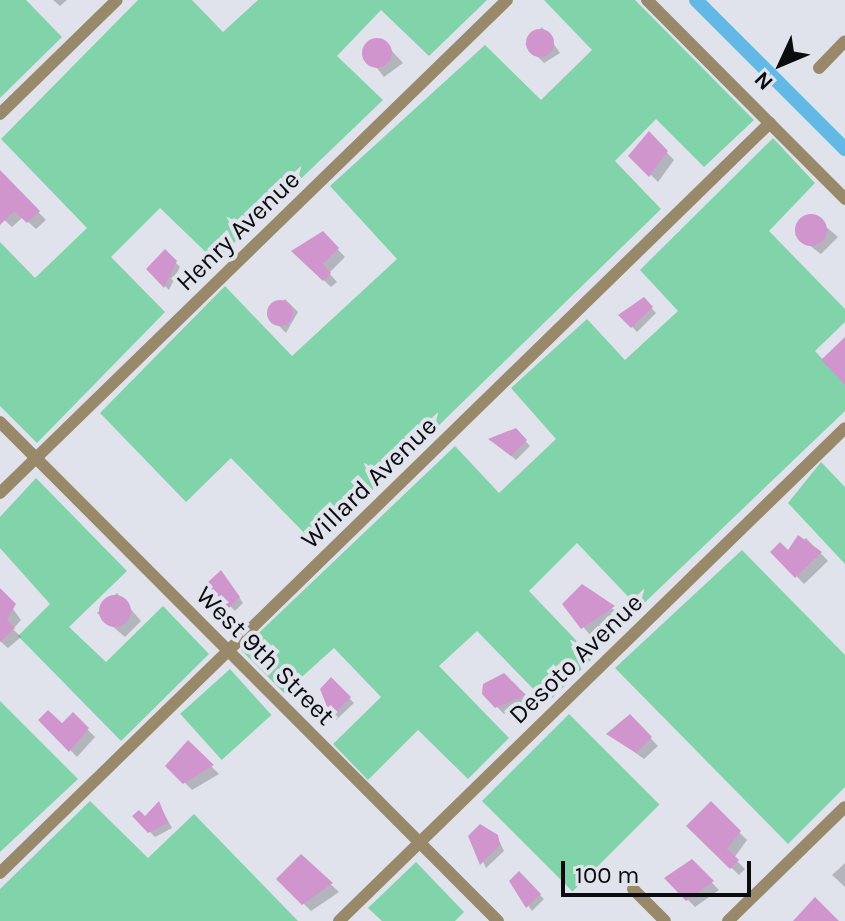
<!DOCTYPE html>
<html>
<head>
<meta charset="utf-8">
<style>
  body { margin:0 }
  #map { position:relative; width:845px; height:921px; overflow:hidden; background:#e1e3ec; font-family:Karla,sans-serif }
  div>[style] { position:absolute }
  .green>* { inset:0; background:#81d3aa; transform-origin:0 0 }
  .shadow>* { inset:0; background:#0003 }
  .canal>* { height:14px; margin:-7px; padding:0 7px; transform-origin:7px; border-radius:7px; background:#63b9e5 }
  .building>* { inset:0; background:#d195ce }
  .round { border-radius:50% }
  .minor>* { height:12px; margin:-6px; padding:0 6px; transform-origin:6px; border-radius:6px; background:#99896b }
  span { translate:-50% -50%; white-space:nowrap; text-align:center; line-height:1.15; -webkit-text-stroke:8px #e1e3ec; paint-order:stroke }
  .street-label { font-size:26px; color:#0b0c0f }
  .north { position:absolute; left:741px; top:24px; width:80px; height:80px; -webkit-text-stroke:6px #e1e3ec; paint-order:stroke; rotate:226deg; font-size:22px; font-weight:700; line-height:32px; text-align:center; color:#0b0c0f }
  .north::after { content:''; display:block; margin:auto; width:28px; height:36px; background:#0b0c0f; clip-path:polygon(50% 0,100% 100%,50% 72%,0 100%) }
  .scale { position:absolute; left:561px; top:861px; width:190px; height:36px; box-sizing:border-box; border:4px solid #0b0c0f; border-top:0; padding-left:10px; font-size:24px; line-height:28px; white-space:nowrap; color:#0b0c0f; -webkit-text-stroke:6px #e1e3ec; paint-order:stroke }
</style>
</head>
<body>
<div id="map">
  <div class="green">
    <div style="clip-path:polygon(0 0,26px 0,62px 37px,0 98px)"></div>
    <div style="clip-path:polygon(138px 0,192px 0,223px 32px,258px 0,487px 0,429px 56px,381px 10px,337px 56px,383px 100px,215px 261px,160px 208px,111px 257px,165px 312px,37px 443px,0 406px,0 242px,35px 278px,87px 228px,1px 139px)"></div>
    <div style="clip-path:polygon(544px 0,635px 0,754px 120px,704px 167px,656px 119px,615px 161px,661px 209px,316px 545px,231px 458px,186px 502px,100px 413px,225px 286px,292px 356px,397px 259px,330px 186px,485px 45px,541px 100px,592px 50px)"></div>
    <div style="clip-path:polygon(773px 138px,815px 183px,769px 231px,845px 309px,845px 322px,815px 351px,845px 383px,845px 411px,639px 608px,577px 543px,529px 591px,593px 658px,547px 703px,477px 631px,439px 666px,509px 738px,468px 779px,418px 730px,368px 780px,333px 744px,381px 697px,334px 648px,284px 693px,241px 650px,455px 446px,499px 493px,556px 439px,511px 388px,587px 319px,625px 360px,678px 311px,640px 270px)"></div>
    <div style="clip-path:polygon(821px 462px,845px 487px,845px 564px,788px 503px)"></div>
    <div style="clip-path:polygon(36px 478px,127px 571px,69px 627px,106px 662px,163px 606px,209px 654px,121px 741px,18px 636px,50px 604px,0 548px,0 517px)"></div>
    <div style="clip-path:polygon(742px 550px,845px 655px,845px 787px,788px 844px,615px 668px)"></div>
    <div style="left:230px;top:669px;width:62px;height:67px;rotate:48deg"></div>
    <div style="clip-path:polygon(0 701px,78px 779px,0 852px)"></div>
    <div style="left:569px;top:714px;width:128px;height:123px;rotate:45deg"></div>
    <div style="clip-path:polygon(90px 801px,148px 858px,194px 814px,298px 921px,0 921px,0 889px)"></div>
    <div style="clip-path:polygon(416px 862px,464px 912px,455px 921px,382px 921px,368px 908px)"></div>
  </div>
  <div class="shadow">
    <div style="clip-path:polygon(53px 0,67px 0,60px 6px)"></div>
    <div style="clip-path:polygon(542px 27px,560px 53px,544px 63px,525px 44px)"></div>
    <div style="clip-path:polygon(381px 39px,403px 63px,384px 77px,362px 49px)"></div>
    <div style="clip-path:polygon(649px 134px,674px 160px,658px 182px,631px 155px)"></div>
    <div style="clip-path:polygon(0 173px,46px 220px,36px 229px,23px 217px,12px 227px,0 216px)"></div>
    <div style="clip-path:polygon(811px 214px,838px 237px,821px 254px,795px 235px)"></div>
    <div style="clip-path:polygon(323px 234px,345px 257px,329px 273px,337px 282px,331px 287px,294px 252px)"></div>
    <div style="clip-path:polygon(165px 252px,180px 267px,169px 290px,148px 269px)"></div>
    <div style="clip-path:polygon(285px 299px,298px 312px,286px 333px,267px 314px)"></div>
    <div style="clip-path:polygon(643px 299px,656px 313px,637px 332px,621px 315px)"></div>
    <div style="clip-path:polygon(516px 431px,530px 446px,516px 460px,491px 439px)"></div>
    <div style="clip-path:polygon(806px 538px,828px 561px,804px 584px,773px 552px,788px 553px)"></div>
    <div style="clip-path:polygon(225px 577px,243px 603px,235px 611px,209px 584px)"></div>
    <div style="clip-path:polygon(583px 587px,621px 615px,590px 635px,565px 605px)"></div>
    <div style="clip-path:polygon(0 591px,21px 620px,13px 629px,21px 637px,8px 648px,0 641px)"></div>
    <div style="clip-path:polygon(117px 593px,141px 621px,125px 637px,97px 613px)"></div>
    <div style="clip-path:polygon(503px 675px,531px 704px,525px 710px,518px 703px,504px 714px,484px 694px)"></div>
    <div style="clip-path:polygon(331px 680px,354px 703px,336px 720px,322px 689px)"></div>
    <div style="clip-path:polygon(73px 715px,95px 737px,77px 757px,41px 720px,62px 726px)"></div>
    <div style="clip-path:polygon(630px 717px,658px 746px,644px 759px,609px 734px)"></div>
    <div style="clip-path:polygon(188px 743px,219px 774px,192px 790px,168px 766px)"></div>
    <div style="clip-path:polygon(159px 804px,172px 828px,155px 837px,134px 816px,145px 818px)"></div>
    <div style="clip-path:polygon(711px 804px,747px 840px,734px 858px,745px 869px,739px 875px,689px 826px)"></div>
    <div style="clip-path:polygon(471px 836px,497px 836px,504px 851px,486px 868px)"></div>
    <div style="clip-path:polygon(301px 857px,339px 892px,311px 911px,279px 879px)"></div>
    <div style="clip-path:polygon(691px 861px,719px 890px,695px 907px,667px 878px)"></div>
    <div style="clip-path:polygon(845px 863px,845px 887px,832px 875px)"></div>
    <div style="clip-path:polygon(519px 874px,544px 899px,532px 911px,512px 881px)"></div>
  </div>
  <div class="canal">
    <div style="left:696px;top:0;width:211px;rotate:45deg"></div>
  </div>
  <div class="building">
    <div class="round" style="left:526px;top:29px;width:28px;height:28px"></div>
    <div class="round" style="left:362px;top:38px;width:30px;height:30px"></div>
    <div style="clip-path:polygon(649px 131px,668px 151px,649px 177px,628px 156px)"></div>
    <div style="clip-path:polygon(0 170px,40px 211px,27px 223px,14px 211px,0 225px)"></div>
    <div class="round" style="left:795px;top:214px;width:32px;height:32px"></div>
    <div style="clip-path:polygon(323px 231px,339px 248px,323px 264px,331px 273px,323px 281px,291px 251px)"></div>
    <div style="clip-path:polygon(165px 249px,177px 261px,164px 288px,146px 269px)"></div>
    <div style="clip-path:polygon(644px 297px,653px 307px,631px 328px,618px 315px)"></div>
    <div class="round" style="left:267px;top:300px;width:26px;height:26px"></div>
    <div style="clip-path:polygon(845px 337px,845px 385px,821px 360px)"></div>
    <div style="clip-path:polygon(516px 428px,527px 440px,511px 456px,488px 439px)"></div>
    <div style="clip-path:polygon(798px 535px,822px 552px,795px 578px,770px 552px,780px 542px,788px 550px)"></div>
    <div style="clip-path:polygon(221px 570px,240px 597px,229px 608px,206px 584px)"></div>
    <div style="clip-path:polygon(582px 584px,615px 606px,581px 629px,562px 604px)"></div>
    <div style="clip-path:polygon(0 588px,16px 604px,7px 620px,15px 628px,0 642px)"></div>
    <div class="round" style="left:99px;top:595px;width:32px;height:32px"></div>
    <div style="clip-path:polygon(504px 673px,526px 695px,495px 708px,482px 694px,483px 684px)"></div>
    <div style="clip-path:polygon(331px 677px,351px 697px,331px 717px,320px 689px)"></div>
    <div style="clip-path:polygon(48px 710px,62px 723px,73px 712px,89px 728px,69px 752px,38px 720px)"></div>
    <div style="clip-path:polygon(630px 714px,652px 737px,636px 753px,606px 734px)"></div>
    <div style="clip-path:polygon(188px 740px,214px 765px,183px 784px,165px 766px)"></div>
    <div style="clip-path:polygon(159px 801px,168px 823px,148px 833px,132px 816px,139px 810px,145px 816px)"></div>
    <div style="clip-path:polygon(711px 801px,741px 831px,727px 849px,739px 860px,730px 869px,686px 826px)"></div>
    <div style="clip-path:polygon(480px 824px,498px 835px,500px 845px,480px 865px,468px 836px)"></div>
    <div style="clip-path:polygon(301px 854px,333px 883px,302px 905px,276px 879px)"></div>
    <div style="clip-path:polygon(692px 859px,714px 881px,686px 901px,664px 878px)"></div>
    <div style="clip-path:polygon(519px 871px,541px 894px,526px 908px,509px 881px)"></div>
    <div style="clip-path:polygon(815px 897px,839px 921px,793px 921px)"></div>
  </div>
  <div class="minor">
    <div style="left:647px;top:0;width:281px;rotate:45.1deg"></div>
    <div style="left:819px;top:68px;width:37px;rotate:-46deg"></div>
    <div style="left:0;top:114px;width:163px;rotate:-44.3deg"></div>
    <div style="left:0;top:422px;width:705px;rotate:45.06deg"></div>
    <div style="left:0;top:493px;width:707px;rotate:-44.2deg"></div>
    <div style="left:0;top:873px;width:1075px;rotate:-44.25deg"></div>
    <div style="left:633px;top:889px;width:45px;rotate:45deg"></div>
    <div style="left:339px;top:921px;width:706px;rotate:-44.25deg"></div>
    <div style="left:728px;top:921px;width:163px;rotate:-44.3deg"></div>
  </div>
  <div class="street-label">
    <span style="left:238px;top:231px;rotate:-44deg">Henry Avenue</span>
    <span style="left:369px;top:483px;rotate:-44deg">Willard Avenue</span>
    <span style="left:265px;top:656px;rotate:45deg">West 9th Street</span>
    <span style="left:576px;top:659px;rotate:-44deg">Desoto Avenue</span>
  </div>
  <div class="north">N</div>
  <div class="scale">100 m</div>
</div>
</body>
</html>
